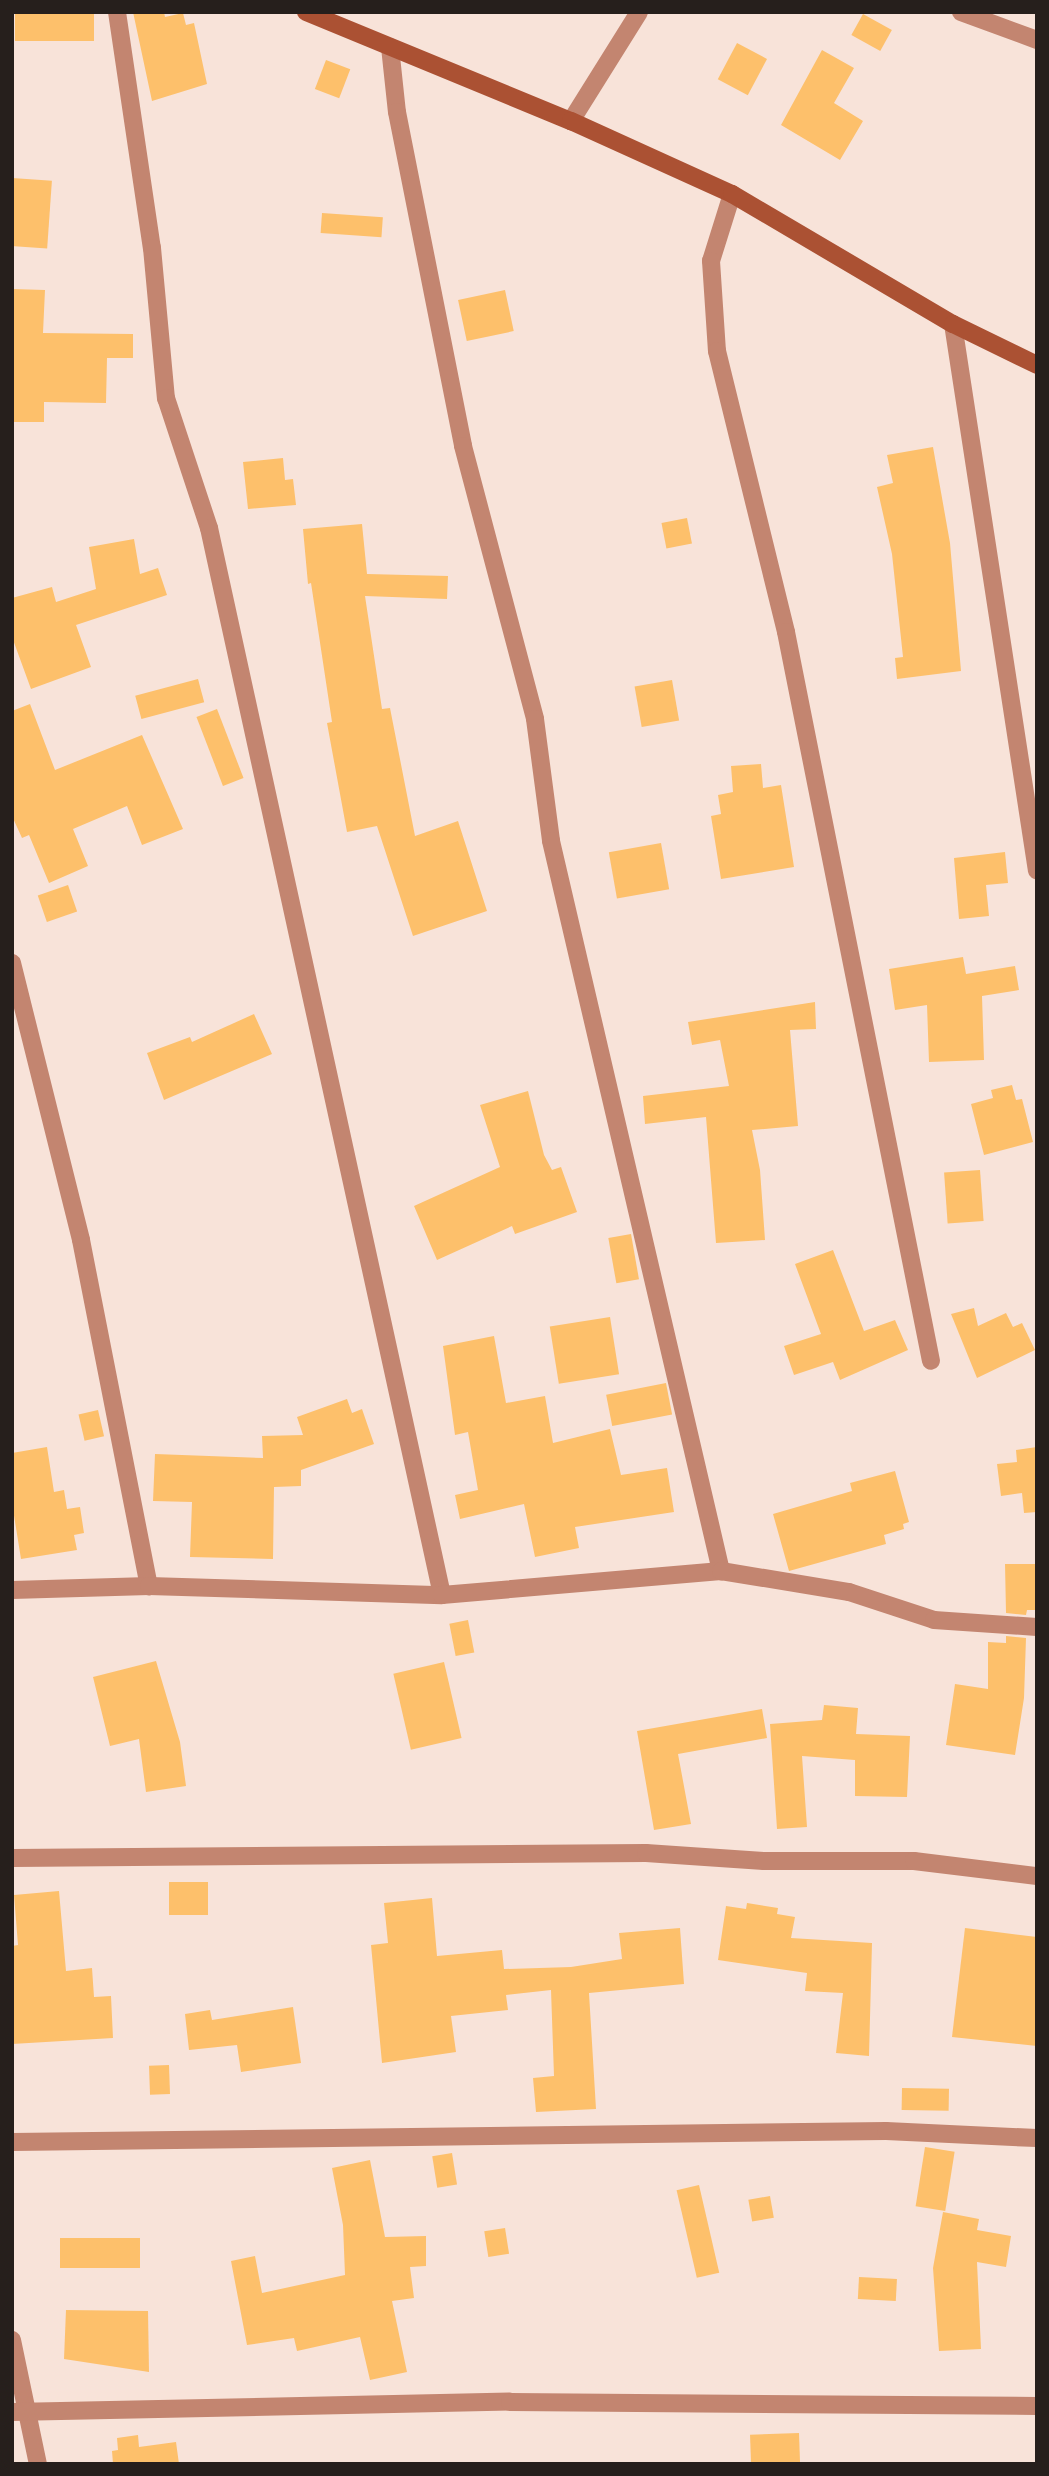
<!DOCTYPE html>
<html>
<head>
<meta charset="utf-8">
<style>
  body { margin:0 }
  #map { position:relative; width:1049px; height:2476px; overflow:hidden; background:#f8e3d9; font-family:Arial,sans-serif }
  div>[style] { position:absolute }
  .building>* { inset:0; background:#fdc06b; transform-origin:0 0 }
  .street>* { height:18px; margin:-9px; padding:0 9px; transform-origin:9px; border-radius:9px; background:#c38570 }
  .secondary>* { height:18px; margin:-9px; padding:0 9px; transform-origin:9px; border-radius:9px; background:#ab5133 }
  span { translate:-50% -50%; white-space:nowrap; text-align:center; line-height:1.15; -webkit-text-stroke:7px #f8e3d9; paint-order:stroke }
  .frame { position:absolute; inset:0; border:14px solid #261f1c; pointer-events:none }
</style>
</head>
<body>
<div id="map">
  <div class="building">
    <div style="left:15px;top:12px;width:79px;height:29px"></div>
    <div style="clip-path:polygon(133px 12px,164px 12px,165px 17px,183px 13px,186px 25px,194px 23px,207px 84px,152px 101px)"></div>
    <div style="left:863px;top:14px;width:33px;height:24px;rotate:29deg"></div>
    <div style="left:737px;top:43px;width:34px;height:41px;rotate:28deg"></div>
    <div style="clip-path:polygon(822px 50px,854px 68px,834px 103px,863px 121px,840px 160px,781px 125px)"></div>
    <div style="left:326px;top:60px;width:26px;height:31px;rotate:21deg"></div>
    <div style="left:12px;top:178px;width:40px;height:68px;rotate:4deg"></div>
    <div style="left:322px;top:213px;width:61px;height:20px;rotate:4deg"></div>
    <div style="clip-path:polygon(12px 289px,45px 290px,43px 333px,133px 334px,133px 358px,107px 358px,106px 403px,44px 402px,44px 422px,12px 422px)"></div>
    <div style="left:505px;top:290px;width:42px;height:48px;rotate:78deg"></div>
    <div style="clip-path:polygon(933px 447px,950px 543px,961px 671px,897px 679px,895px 658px,903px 657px,892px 554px,877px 487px,893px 483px,887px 455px)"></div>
    <div style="clip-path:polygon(283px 458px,285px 480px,293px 479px,296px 505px,248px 509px,243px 462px)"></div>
    <div style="left:687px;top:518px;width:26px;height:26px;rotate:79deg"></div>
    <div style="clip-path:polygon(362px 524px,367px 574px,448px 576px,447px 599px,365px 596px,382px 709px,390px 708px,415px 836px,458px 821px,487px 911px,413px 936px,377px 826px,347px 832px,327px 723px,332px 722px,311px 583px,308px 584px,303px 529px)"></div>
    <div style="clip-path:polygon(134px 539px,140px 574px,158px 568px,167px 595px,76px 625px,91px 667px,31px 689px,12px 637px,12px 598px,52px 587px,56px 602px,96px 589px,89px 547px)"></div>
    <div style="left:198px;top:679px;width:24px;height:65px;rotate:75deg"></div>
    <div style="left:672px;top:680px;width:41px;height:38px;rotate:80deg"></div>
    <div style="clip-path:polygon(30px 704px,55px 770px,142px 735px,183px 829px,142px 845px,127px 806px,73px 829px,88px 866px,49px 883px,29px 835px,22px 838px,12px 816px,12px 711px)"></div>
    <div style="left:217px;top:709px;width:74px;height:22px;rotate:69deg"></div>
    <div style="clip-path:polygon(761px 764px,763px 788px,781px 785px,794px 867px,721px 879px,711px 816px,721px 814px,718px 795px,733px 792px,731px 766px)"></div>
    <div style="left:661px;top:843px;width:47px;height:53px;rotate:80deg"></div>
    <div style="clip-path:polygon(1005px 852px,1008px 883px,986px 885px,989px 916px,959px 919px,954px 858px)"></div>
    <div style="left:68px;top:885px;width:28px;height:32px;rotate:71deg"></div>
    <div style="clip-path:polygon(963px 957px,966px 974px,1015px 966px,1019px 990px,982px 996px,984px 1060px,929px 1062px,927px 1005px,895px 1010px,889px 969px)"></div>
    <div style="clip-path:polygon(815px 1002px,816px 1029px,790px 1030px,798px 1126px,752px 1130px,760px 1170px,765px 1240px,716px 1243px,706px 1117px,645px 1124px,643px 1096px,729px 1086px,720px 1040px,692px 1045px,688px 1022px)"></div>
    <div style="clip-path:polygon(254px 1014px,272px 1054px,164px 1100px,147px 1053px,190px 1037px,192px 1042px)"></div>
    <div style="clip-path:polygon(1012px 1085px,1016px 1100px,1022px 1099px,1033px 1142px,984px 1155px,971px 1104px,993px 1098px,991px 1090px)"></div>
    <div style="clip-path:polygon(528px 1091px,544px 1155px,552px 1170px,561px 1167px,577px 1212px,515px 1234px,512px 1226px,437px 1260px,414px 1206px,500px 1167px,480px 1105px)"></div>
    <div style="left:980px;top:1170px;width:51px;height:36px;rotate:86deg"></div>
    <div style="left:631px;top:1234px;width:46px;height:23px;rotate:80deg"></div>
    <div style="clip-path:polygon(833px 1250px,864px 1331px,895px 1320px,908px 1350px,840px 1380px,833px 1362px,794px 1375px,784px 1346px,821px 1334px,795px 1264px)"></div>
    <div style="clip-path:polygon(974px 1308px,978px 1326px,1006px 1313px,1013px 1327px,1022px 1323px,1035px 1350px,977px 1378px,951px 1314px)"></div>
    <div style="left:610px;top:1317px;width:58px;height:61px;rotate:81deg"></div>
    <div style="clip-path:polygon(494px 1336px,506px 1403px,545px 1396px,553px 1443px,610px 1429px,621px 1475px,667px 1468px,674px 1512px,575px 1527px,579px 1548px,535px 1557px,524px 1504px,460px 1519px,455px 1495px,478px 1490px,468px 1432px,455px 1435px,443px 1346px)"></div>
    <div style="left:666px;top:1383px;width:32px;height:61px;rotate:79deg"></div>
    <div style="clip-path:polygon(347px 1399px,352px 1413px,362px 1409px,374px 1444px,301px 1470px,301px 1486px,274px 1487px,273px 1559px,190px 1557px,192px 1502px,153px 1501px,155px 1454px,263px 1458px,262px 1436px,303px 1435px,297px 1417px)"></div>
    <div style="left:98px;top:1410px;width:27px;height:20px;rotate:77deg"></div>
    <div style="clip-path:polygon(47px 1447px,54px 1492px,64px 1490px,67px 1509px,80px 1507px,84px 1533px,74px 1535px,77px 1550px,21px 1559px,12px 1503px,12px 1453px)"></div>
    <div style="clip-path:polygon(1037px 1447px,1037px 1512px,1024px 1513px,1022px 1493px,1001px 1496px,997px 1464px,1017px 1462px,1016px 1450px)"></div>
    <div style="clip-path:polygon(895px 1471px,909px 1522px,903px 1524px,904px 1529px,884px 1535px,886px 1544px,789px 1571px,773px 1514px,852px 1491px,850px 1483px)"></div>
    <div style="clip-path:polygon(1005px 1564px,1037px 1564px,1037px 1610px,1027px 1610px,1026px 1615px,1006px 1613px)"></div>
    <div style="left:468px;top:1620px;width:33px;height:19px;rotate:79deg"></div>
    <div style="clip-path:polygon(1006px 1636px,1026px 1638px,1024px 1698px,1015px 1755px,946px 1745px,955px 1684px,988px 1689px,988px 1642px,1006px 1643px)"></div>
    <div style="clip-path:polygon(156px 1661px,180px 1742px,186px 1786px,146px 1792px,139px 1739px,110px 1746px,93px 1677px)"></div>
    <div style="left:444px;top:1662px;width:78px;height:52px;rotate:77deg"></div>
    <div style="clip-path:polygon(824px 1705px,858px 1708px,856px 1734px,910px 1736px,907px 1797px,855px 1796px,855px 1760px,802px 1756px,807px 1827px,777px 1829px,770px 1724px,822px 1720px)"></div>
    <div style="clip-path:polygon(762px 1709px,767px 1738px,678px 1754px,691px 1824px,654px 1830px,637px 1731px)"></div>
    <div style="left:169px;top:1882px;width:39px;height:33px"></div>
    <div style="clip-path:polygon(59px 1891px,66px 1971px,92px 1968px,94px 1997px,111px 1996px,113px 2038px,12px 2044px,12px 1946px,18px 1945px,14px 1895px)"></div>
    <div style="clip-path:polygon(432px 1898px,437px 1956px,502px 1950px,504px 1969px,571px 1967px,622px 1959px,619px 1933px,680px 1928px,684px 1984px,589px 1993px,596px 2109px,536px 2112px,533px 2078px,554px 2076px,551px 1990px,506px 1995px,508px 2010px,451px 2016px,456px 2052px,382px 2063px,371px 1945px,388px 1943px,384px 1903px)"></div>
    <div style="clip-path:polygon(747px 1903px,778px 1908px,777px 1914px,795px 1917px,791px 1938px,872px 1943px,869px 2056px,836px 2053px,843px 1993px,805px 1991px,807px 1973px,718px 1960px,726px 1906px,746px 1909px)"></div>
    <div style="clip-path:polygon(965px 1928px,1037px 1937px,1037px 2046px,952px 2037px)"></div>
    <div style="clip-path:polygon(293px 2007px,301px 2063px,241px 2072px,237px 2045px,189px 2050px,185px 2014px,210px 2010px,212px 2020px)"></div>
    <div style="left:169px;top:2065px;width:29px;height:20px;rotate:88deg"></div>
    <div style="left:902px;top:2088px;width:47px;height:22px;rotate:1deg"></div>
    <div style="left:925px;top:2147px;width:30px;height:60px;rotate:9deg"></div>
    <div style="left:452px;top:2153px;width:32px;height:20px;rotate:81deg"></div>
    <div style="clip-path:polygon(370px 2160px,385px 2237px,426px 2236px,426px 2266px,410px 2267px,414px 2298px,392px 2301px,407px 2372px,370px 2380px,360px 2337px,297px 2351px,294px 2338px,247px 2345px,231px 2261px,255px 2256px,262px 2293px,345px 2275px,343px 2225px,332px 2168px)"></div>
    <div style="left:699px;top:2185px;width:90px;height:23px;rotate:77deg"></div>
    <div style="left:770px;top:2196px;width:22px;height:22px;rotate:80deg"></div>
    <div style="clip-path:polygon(943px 2212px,979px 2219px,977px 2230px,1011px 2236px,1006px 2267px,977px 2262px,981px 2349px,939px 2351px,933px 2268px)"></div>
    <div style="left:505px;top:2228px;width:26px;height:21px;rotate:81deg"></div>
    <div style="left:140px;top:2238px;width:30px;height:80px;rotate:90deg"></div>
    <div style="left:859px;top:2277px;width:38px;height:22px;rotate:3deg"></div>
    <div style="clip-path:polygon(66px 2310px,148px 2311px,149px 2372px,64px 2359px)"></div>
    <div style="left:799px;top:2433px;width:31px;height:49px;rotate:88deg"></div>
    <div style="clip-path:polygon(138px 2435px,139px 2447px,176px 2442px,179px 2464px,113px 2464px,112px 2451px,118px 2450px,117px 2438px)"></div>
  </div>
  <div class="street">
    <div style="left:117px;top:12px;width:239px;rotate:81.6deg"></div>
    <div style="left:152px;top:248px;width:151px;rotate:84.7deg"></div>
    <div style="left:166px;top:398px;width:137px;rotate:71.7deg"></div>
    <div style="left:209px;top:528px;width:1092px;rotate:77.68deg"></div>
    <div style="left:961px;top:12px;width:81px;rotate:20.2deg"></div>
    <div style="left:390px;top:47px;width:65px;rotate:83.9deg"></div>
    <div style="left:397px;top:112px;width:340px;rotate:78.8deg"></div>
    <div style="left:463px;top:446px;width:282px;rotate:75.2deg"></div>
    <div style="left:535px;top:719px;width:123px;rotate:82.5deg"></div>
    <div style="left:551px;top:841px;width:750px;rotate:76.89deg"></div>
    <div style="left:571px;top:121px;width:128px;rotate:-58deg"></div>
    <div style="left:732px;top:194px;width:70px;rotate:107.4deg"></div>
    <div style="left:711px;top:261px;width:90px;rotate:86.2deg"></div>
    <div style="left:717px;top:351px;width:289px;rotate:76.2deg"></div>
    <div style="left:786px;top:632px;width:743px;rotate:78.75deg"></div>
    <div style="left:953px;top:324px;width:553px;rotate:81.27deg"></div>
    <div style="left:12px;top:963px;width:285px;rotate:76deg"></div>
    <div style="left:81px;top:1240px;width:353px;rotate:78.9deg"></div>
    <div style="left:12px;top:1590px;width:137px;rotate:-1.7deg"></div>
    <div style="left:149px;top:1586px;width:293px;rotate:1.8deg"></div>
    <div style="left:442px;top:1595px;width:280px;rotate:-4.9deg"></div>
    <div style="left:721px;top:1571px;width:130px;rotate:9.3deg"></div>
    <div style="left:849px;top:1592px;width:89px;rotate:18.2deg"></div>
    <div style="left:934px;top:1620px;width:103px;rotate:3.9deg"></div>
    <div style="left:12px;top:1858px;width:634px;rotate:-0.45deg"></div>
    <div style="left:646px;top:1853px;width:118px;rotate:3.9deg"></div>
    <div style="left:764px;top:1861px;width:150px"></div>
    <div style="left:914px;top:1861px;width:124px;rotate:7deg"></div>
    <div style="left:12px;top:2142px;width:874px;rotate:-0.72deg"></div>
    <div style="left:886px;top:2131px;width:151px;rotate:2.7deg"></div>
    <div style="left:12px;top:2340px;width:127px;rotate:78.2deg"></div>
    <div style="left:12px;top:2412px;width:498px;rotate:-1.2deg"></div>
    <div style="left:510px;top:2402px;width:527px;rotate:0.43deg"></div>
  </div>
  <div class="secondary">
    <div style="left:306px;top:12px;width:287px;rotate:22.4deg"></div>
    <div style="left:571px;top:121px;width:177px;rotate:24.4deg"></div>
    <div style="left:732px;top:194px;width:256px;rotate:30.5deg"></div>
    <div style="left:953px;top:324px;width:93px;rotate:26deg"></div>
  </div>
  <div class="frame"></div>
</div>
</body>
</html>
